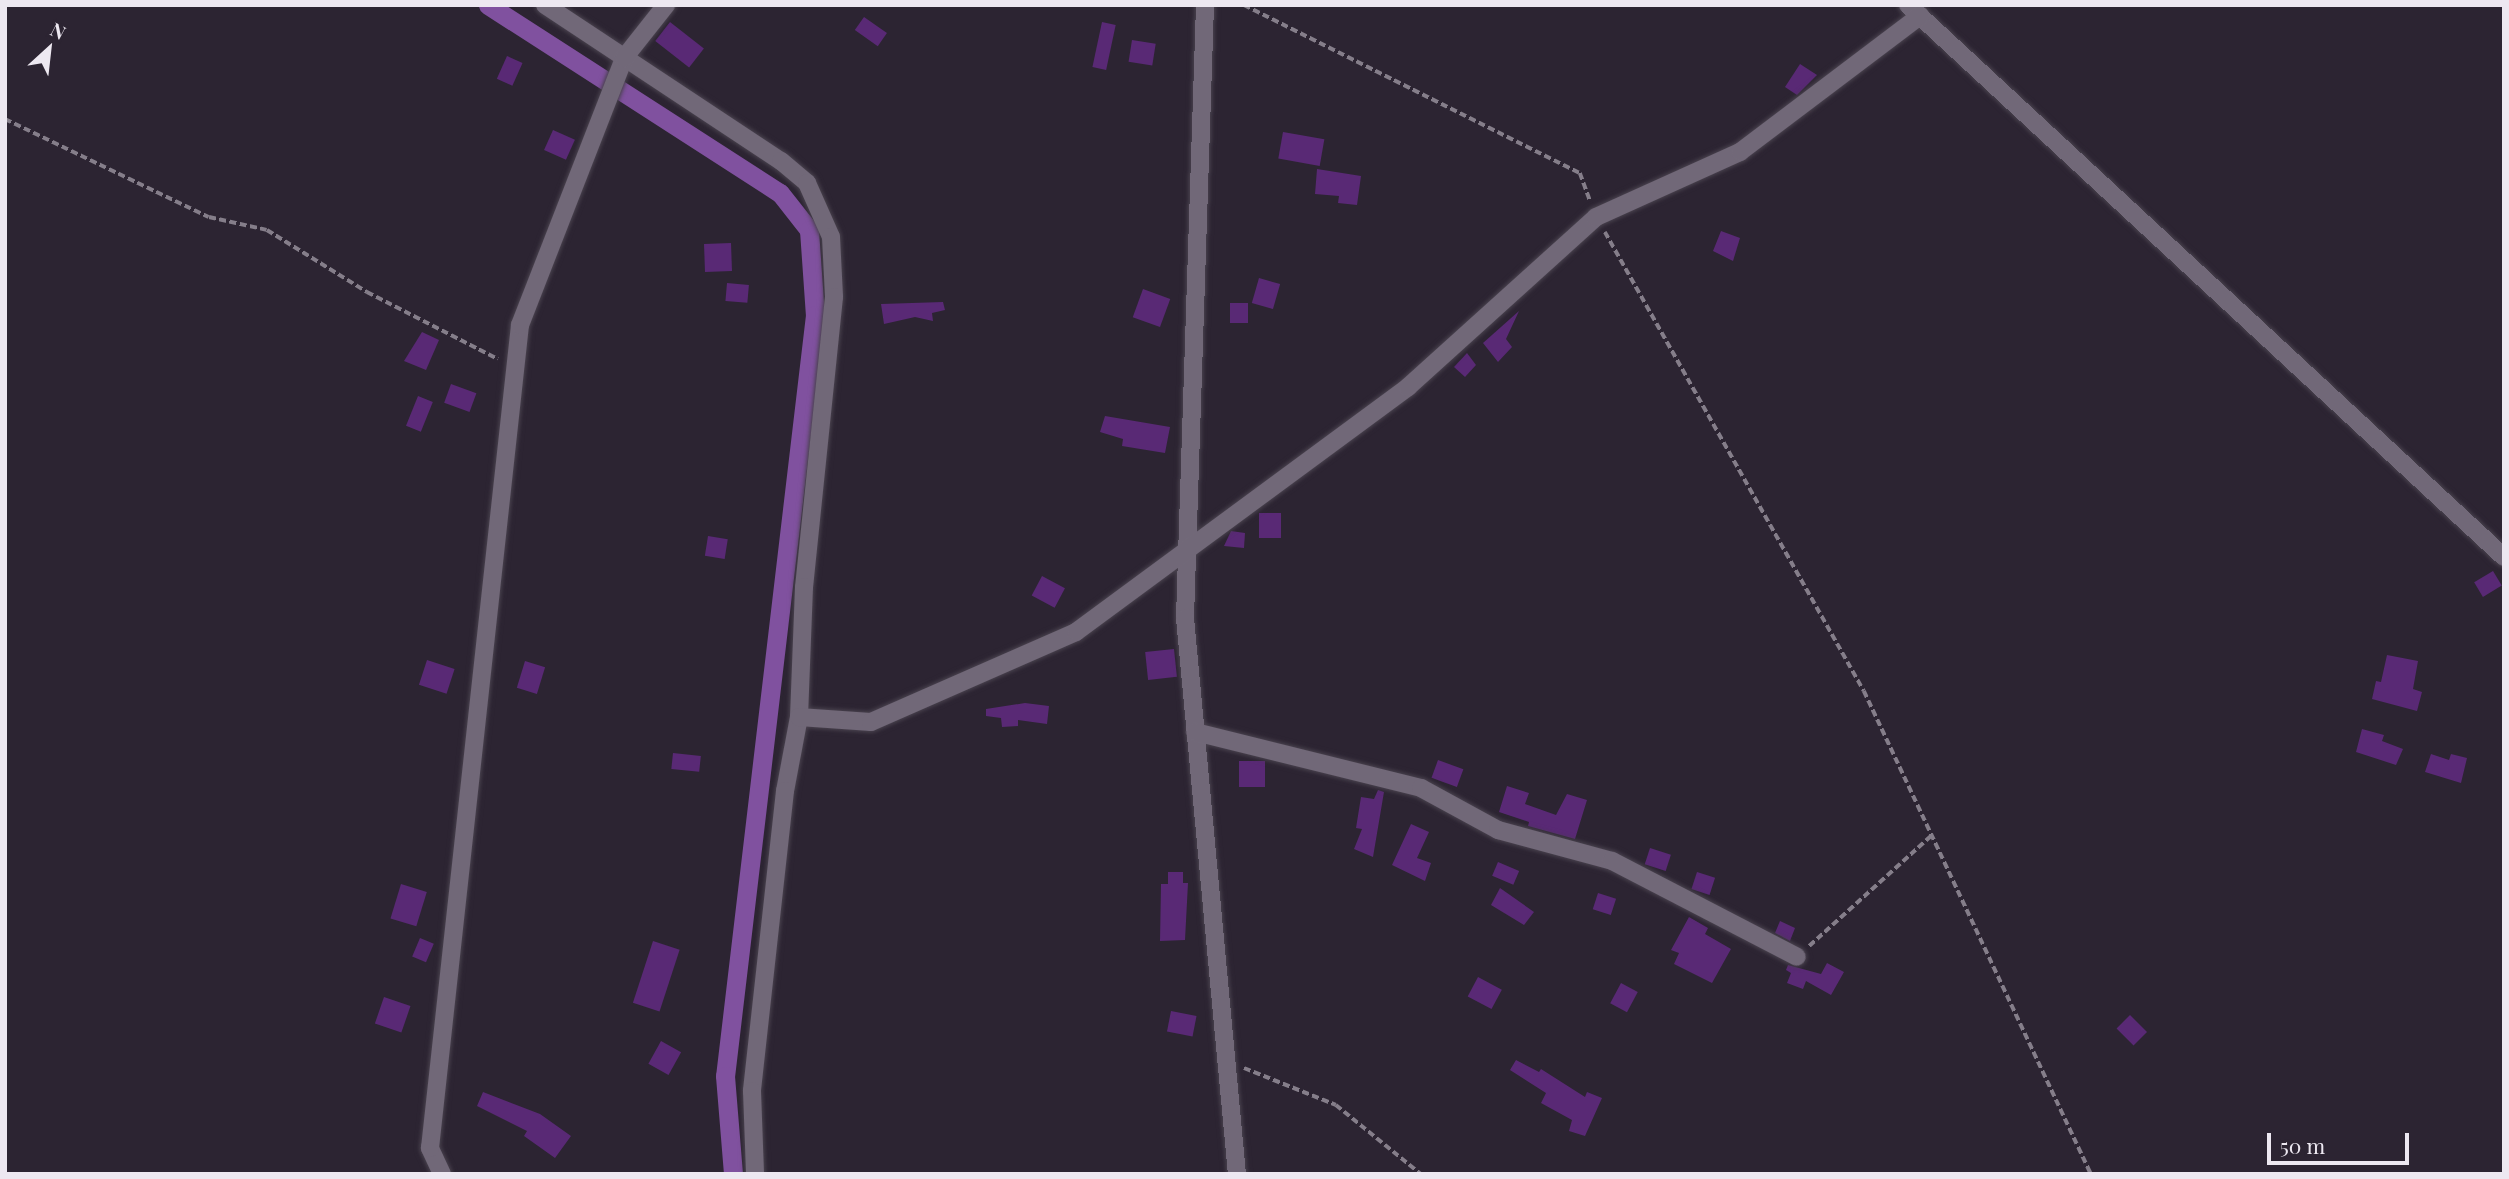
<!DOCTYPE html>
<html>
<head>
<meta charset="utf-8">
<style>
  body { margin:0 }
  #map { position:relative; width:2509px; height:1179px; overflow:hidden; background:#2c2432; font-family:"Playfair Display",serif }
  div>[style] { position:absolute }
  .canal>* { height:19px; margin:-9.5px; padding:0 9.5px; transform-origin:9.5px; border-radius:9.5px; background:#80519f }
  .building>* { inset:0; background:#592975; transform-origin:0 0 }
  .path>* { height:3.5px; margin-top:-1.75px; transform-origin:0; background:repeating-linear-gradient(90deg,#857e8a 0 7px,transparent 0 10.5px) }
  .roads { filter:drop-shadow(0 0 2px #49424e) drop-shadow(0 0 2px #49424e) }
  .street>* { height:18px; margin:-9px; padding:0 9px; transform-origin:9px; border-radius:9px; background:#716878 }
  span { translate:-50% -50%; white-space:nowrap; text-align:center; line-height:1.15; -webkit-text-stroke:7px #2c2432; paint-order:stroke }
  .frame { position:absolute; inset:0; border:7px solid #ede8f1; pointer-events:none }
  .north { position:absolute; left:14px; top:14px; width:70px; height:70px; -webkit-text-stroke:5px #2c2432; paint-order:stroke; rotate:27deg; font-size:19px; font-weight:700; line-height:28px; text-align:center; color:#ede8f1 }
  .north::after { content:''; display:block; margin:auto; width:24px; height:32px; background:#ede8f1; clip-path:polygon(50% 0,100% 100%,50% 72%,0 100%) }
  .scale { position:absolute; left:2267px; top:1133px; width:142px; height:32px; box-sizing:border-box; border:4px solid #ede8f1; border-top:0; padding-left:9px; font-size:21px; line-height:24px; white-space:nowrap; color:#ede8f1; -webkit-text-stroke:5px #2c2432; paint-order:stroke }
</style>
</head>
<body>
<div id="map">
  <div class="canal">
    <div style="left:488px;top:5px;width:347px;rotate:32.8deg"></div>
    <div style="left:780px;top:193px;width:47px;rotate:51.9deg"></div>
    <div style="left:809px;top:230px;width:85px;rotate:86deg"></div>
    <div style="left:815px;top:315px;width:766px;rotate:96.74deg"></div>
    <div style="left:725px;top:1076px;width:98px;rotate:85.3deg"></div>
  </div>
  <div class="building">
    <div style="left:864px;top:17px;width:28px;height:16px;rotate:35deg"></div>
    <div style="left:670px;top:22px;width:43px;height:24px;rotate:38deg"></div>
    <div style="left:1102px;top:22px;width:14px;height:46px;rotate:12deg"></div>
    <div style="left:1132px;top:40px;width:24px;height:22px;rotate:9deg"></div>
    <div style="left:507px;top:56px;width:17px;height:25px;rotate:24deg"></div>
    <div style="clip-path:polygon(1800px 64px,1817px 75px,1797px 95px,1785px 87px)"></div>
    <div style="left:553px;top:130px;width:24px;height:22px;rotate:24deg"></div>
    <div style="left:1283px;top:132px;width:42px;height:27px;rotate:10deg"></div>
    <div style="clip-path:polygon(1317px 169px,1361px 176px,1357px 205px,1338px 203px,1339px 196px,1315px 194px)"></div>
    <div style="clip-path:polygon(1721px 231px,1740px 238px,1733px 261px,1713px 251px)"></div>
    <div style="left:731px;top:243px;width:28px;height:27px;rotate:88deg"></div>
    <div style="left:1259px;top:278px;width:22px;height:26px;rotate:16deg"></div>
    <div style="left:727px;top:283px;width:22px;height:18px;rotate:5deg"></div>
    <div style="left:1143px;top:289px;width:29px;height:30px;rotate:20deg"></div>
    <div style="clip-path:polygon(943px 302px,945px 310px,932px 313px,933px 321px,915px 317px,884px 324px,881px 304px)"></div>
    <div style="left:1230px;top:303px;width:18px;height:20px"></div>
    <div style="clip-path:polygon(1519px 311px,1506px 339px,1512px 347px,1498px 362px,1483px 343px)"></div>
    <div style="clip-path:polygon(422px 332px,439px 340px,426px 370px,404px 361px)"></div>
    <div style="clip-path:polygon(1467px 353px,1476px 365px,1465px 377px,1454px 367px)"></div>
    <div style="left:451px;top:384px;width:27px;height:20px;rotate:20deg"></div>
    <div style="left:418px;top:396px;width:16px;height:32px;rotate:22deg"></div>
    <div style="clip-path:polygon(1105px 416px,1170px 427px,1165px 453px,1122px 446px,1123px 439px,1100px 432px)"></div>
    <div style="left:1281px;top:513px;width:25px;height:22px;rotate:90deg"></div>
    <div style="clip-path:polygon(1231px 531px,1245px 533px,1244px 548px,1224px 546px)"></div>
    <div style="left:708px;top:536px;width:20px;height:20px;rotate:9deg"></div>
    <div style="left:2493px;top:571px;width:17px;height:22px;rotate:59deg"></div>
    <div style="left:1042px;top:576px;width:26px;height:22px;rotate:28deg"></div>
    <div style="left:1174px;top:649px;width:28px;height:29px;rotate:84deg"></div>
    <div style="clip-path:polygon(2387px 655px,2418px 661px,2413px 689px,2422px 692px,2417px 711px,2372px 699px,2376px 681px,2381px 682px)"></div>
    <div style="left:427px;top:660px;width:29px;height:26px;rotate:18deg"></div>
    <div style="left:525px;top:661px;width:21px;height:28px;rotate:17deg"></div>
    <div style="clip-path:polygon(1025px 703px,1049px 706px,1047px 724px,1018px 720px,1018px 726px,1002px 727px,1001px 718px,986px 716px,986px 709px)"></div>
    <div style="clip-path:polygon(2362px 729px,2384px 735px,2382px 741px,2403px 749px,2396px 765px,2356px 752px)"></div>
    <div style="left:673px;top:753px;width:28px;height:16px;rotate:6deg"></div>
    <div style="clip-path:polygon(2431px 754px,2449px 760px,2451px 754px,2467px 758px,2461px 783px,2425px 772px)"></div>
    <div style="left:1438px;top:760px;width:27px;height:19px;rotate:20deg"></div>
    <div style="left:1239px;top:761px;width:26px;height:26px"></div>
    <div style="clip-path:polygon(1507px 786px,1529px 793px,1525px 804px,1556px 815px,1567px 794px,1587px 800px,1575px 839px,1528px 826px,1529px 822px,1499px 812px)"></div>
    <div style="clip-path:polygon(1378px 790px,1384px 792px,1373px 857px,1354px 849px,1362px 829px,1356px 828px,1361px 797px,1374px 799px)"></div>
    <div style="clip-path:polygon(1411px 824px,1429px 832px,1417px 858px,1431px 863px,1425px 881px,1392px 865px)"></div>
    <div style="left:1650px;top:848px;width:22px;height:17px;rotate:18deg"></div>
    <div style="left:1498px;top:862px;width:23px;height:15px;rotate:23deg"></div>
    <div style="clip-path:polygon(1168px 872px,1183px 872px,1183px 883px,1188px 883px,1185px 940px,1160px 941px,1161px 884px,1168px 884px)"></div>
    <div style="left:1697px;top:872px;width:19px;height:18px;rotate:18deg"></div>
    <div style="left:401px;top:884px;width:27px;height:36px;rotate:17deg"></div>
    <div style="clip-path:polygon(1500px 888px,1534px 912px,1524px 925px,1491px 905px)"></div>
    <div style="left:1598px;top:893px;width:19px;height:17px;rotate:18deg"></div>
    <div style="clip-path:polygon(1689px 917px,1708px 928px,1705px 934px,1731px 949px,1712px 983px,1674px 964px,1679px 953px,1671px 950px)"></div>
    <div style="clip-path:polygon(1780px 921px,1795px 928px,1790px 941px,1775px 933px)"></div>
    <div style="left:420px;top:938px;width:15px;height:20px;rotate:23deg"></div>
    <div style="left:653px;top:941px;width:28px;height:65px;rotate:18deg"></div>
    <div style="clip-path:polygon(1827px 963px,1844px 972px,1831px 995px,1806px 981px,1803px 989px,1787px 983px,1791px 973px,1786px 970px,1788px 965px,1821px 974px)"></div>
    <div style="left:1478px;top:977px;width:27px;height:22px;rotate:28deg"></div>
    <div style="left:1621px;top:983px;width:19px;height:23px;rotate:28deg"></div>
    <div style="left:384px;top:997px;width:28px;height:28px;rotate:19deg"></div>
    <div style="left:1171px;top:1011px;width:26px;height:21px;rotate:11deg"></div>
    <div style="left:2130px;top:1015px;width:24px;height:19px;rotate:45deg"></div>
    <div style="left:661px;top:1041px;width:23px;height:26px;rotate:29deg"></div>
    <div style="clip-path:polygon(1516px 1060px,1539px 1072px,1541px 1069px,1585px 1097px,1587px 1092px,1602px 1098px,1585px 1136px,1569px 1131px,1572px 1120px,1541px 1103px,1546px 1093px,1510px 1070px)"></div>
    <div style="clip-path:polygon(483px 1092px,540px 1114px,571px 1136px,555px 1158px,524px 1136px,527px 1131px,477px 1106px)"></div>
  </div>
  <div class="path">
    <div style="left:1244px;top:5px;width:376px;rotate:26.6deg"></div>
    <div style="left:1580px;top:173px;width:29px;rotate:70deg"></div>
    <div style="left:5px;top:119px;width:226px;rotate:25.7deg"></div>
    <div style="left:209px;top:217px;width:59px;rotate:12.6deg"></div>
    <div style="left:267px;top:230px;width:118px;rotate:31.8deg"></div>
    <div style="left:367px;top:292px;width:147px;rotate:27.1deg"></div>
    <div style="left:1605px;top:232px;width:527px;rotate:60.57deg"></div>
    <div style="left:1864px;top:691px;width:534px;rotate:64.83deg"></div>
    <div style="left:1809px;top:946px;width:166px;rotate:-42.1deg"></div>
    <div style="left:1244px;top:1068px;width:99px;rotate:21.9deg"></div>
    <div style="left:1336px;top:1105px;width:109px;rotate:39.1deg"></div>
  </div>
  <div class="roads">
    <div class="street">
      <div style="left:545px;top:5px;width:283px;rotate:33.5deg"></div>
      <div style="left:781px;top:161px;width:34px;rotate:40deg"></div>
      <div style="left:807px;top:183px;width:59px;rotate:66deg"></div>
      <div style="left:831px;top:237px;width:60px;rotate:87.1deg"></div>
      <div style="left:834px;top:297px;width:292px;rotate:95.9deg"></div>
      <div style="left:804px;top:587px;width:130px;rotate:92.2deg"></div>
      <div style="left:799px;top:717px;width:75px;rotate:100.7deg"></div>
      <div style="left:785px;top:791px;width:302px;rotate:96.3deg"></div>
      <div style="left:752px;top:1091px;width:83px;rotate:87.9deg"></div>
      <div style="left:1205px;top:5px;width:613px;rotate:91.87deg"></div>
      <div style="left:1185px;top:618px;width:558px;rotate:84.66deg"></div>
      <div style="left:1908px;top:5px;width:812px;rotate:42.81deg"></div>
      <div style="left:799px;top:717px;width:72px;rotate:4deg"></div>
      <div style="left:871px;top:722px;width:224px;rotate:-23.7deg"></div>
      <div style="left:1076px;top:632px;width:413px;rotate:-36.4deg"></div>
      <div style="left:1408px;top:387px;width:253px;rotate:-42.1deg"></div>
      <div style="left:1596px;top:217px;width:158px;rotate:-24.3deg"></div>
      <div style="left:1740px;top:152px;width:226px;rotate:-37.1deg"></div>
      <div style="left:1195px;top:732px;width:233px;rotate:13.9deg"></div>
      <div style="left:1421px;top:788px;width:88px;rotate:28.6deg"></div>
      <div style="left:1498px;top:830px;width:118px;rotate:15.2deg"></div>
      <div style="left:1612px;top:861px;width:208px;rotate:27.4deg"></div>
      <div style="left:442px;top:1174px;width:29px;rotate:-115deg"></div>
      <div style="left:430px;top:1148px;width:828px;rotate:-83.76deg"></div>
      <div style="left:520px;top:325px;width:287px;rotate:-68.7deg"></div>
      <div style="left:624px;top:58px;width:68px;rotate:-51.6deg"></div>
    </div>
  </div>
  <div class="frame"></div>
  <div class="north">N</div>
  <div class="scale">50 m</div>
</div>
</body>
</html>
